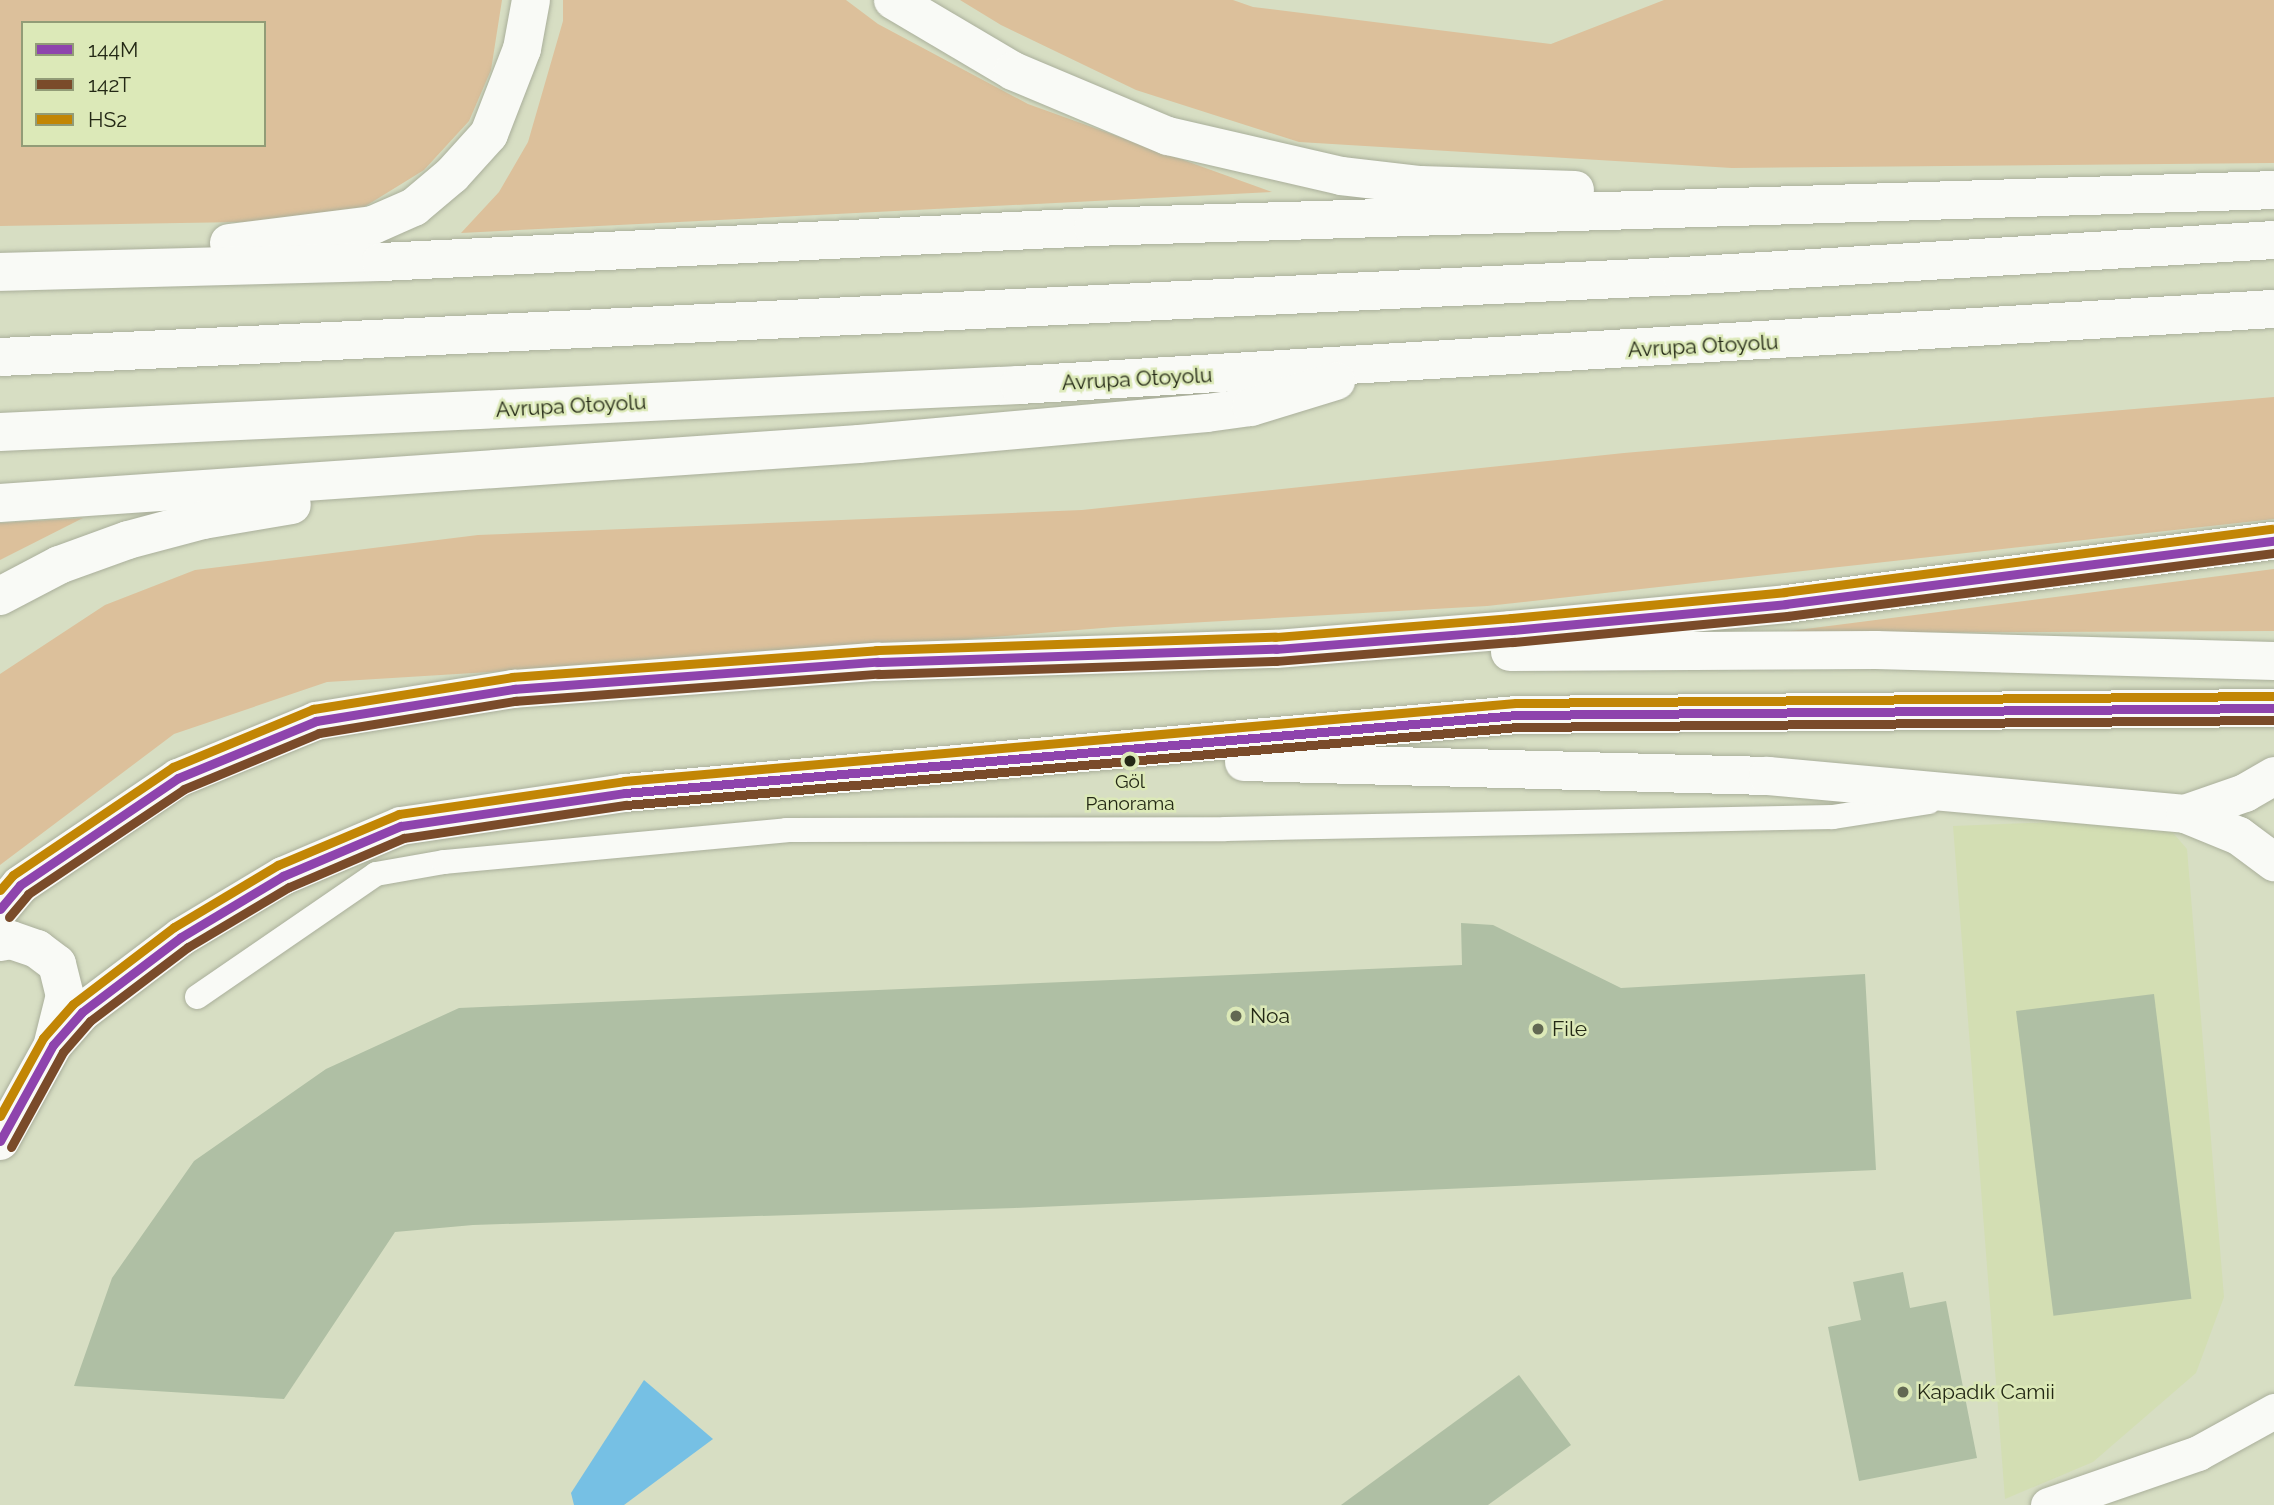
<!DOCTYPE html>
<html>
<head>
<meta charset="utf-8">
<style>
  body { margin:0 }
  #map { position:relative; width:2274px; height:1505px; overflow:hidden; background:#d7dec3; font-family:Raleway,sans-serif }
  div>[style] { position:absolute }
  .built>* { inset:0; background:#d3deb3 }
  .green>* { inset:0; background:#dcc09b }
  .water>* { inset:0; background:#76c0e4 }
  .building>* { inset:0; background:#afbfa4; transform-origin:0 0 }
  .roads { filter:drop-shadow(0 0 2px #aaaf9b) drop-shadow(0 0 2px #aaaf9b) }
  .street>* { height:24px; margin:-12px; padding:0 12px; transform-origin:12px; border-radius:12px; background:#f9faf6 }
  .secondary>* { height:35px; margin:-17.5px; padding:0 17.5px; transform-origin:17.5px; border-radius:17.5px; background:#f9faf6 }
  .primary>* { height:38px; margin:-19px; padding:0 19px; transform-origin:19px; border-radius:19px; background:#f9faf6 }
  .highway>* { height:38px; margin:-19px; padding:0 19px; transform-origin:19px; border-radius:19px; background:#f9faf6 }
  .bus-1>* { height:9px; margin:-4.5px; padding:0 4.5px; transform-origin:4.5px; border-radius:4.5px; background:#8e44ad }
  .bus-2>* { height:9px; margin:-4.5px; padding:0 4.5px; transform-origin:4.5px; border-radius:4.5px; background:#7a4b2a }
  .bus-3>* { height:9px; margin:-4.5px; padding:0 4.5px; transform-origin:4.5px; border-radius:4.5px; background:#c28605 }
  .dots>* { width:19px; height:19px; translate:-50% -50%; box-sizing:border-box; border:4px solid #dce9b8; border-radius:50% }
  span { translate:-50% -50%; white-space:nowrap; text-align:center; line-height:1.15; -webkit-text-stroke:5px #dce9b8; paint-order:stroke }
  .bus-label { font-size:19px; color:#232815 }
  .street-label { font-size:21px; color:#232815 }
  .poi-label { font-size:21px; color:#232815 }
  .left { translate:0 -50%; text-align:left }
  .legend { position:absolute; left:21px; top:21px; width:245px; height:126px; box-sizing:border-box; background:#dce9b8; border:2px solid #929c77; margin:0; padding:9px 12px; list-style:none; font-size:21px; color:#232815 }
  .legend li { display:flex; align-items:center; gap:14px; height:35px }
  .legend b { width:35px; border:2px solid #929c77 }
</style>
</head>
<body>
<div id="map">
  <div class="built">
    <div style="clip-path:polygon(2160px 818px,2187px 849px,2224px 1297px,2196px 1373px,2093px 1462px,2005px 1499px,1953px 826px)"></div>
  </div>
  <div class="green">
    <div style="clip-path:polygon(evenodd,0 0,502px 0,491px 70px,469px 121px,424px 170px,364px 207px,294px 221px,0 226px,0 0,23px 23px,264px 23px,264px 145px,23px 145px,23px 23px)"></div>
    <div style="clip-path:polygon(563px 0,846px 0,878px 24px,1028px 104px,1272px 192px,461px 233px,499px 192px,528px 142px,563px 21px)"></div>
    <div style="clip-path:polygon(960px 0,1233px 0,1253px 7px,1551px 44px,1664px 0,2274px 0,2274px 163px,1732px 168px,1299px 142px,1136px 90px,1001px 25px)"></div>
    <div style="clip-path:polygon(2274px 397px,2274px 519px,1487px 606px,1115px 627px,796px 653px,327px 682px,174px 734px,0 865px,0 674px,105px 605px,195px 570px,478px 535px,1082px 510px,1624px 453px)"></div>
    <div style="clip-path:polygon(83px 518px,0 560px,0 523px)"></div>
    <div style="clip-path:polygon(2274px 569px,2274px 631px,1775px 633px)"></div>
  </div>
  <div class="water">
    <div style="clip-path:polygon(644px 1380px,713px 1439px,624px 1505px,574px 1505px,571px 1493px)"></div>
  </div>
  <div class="building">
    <div style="clip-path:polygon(1461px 923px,1493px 925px,1621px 988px,1865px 974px,1876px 1170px,1015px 1208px,473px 1225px,395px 1232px,284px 1399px,74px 1386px,112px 1278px,194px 1161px,326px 1069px,459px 1008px,1462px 965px)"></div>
    <div style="left:2154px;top:994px;width:307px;height:139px;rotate:83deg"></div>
    <div style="clip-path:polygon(1903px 1272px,1910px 1308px,1946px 1301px,1977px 1458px,1859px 1481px,1828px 1327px,1861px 1320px,1853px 1282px)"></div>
    <div style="clip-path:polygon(1519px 1375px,1571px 1445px,1488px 1505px,1341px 1505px)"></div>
  </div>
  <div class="roads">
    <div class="street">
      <div style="left:197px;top:997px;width:217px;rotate:-34.5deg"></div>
      <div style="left:376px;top:874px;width:69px;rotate:-10deg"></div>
      <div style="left:444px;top:862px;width:343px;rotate:-5.3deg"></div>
      <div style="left:786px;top:830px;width:439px;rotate:-0.1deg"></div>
      <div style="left:1225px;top:829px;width:608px;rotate:-1.13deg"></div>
      <div style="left:1833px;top:817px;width:97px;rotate:-8.9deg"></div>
    </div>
    <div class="secondary">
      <div style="left:2048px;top:1505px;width:159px;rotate:-19.1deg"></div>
      <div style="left:2198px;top:1453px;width:87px;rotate:-28.9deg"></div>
    </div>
    <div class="primary">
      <div style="left:1510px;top:652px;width:366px;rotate:-0.3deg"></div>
      <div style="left:1876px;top:650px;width:398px;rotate:1.6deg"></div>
      <div style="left:1244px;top:762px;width:524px;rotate:1.53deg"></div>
      <div style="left:1768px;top:776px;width:419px;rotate:5.2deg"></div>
      <div style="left:2185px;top:814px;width:58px;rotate:22.2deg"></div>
      <div style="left:2239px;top:836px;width:44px;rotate:36.6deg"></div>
      <div style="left:2185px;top:814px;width:64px;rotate:-19.3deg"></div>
      <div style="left:2245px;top:793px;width:34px;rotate:-30deg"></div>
      <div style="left:0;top:909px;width:31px;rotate:-50deg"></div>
      <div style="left:20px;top:885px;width:191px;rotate:-34.1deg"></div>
      <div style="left:178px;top:778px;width:149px;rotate:-22.4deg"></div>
      <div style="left:316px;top:721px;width:201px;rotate:-9.2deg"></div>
      <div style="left:514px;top:689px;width:364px;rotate:-4.3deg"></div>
      <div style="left:877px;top:662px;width:399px;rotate:-1.9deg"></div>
      <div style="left:1276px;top:649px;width:237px;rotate:-4.6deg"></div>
      <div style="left:1512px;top:630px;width:275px;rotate:-5.4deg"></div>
      <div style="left:1786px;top:604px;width:492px;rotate:-7.4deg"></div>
      <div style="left:0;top:942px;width:11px;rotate:-10deg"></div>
      <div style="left:11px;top:940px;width:28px;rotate:19deg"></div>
      <div style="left:37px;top:949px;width:25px;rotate:37deg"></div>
      <div style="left:57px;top:964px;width:32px;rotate:76deg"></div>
      <div style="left:65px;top:995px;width:49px;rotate:104deg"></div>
      <div style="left:0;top:1141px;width:110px;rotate:-61.1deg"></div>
      <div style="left:53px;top:1045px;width:44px;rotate:-48.7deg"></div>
      <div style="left:82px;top:1012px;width:124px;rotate:-37.1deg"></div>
      <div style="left:181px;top:937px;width:119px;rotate:-30.9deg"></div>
      <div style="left:283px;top:876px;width:128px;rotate:-23deg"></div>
      <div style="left:401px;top:826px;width:226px;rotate:-8.4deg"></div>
      <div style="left:625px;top:793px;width:895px;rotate:-5deg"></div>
      <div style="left:1517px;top:715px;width:757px;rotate:-0.53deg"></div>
    </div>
    <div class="highway">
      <div style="left:893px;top:0;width:139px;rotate:30.6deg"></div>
      <div style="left:1013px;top:71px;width:168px;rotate:22.8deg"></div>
      <div style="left:1168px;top:136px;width:178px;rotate:13deg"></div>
      <div style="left:1341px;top:176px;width:80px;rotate:6.5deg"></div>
      <div style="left:1420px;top:185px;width:155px;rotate:1.8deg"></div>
      <div style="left:229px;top:243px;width:145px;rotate:-7.1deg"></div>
      <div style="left:373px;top:225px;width:45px;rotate:-23.7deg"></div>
      <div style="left:414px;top:207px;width:50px;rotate:-40.1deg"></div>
      <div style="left:452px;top:175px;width:55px;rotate:-47.9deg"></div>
      <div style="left:489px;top:134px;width:91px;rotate:-68.8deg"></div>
      <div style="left:522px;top:49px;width:50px;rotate:-79.6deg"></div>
      <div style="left:0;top:272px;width:381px;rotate:-1.5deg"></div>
      <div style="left:381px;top:262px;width:713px;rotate:-2.81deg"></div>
      <div style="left:1093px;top:227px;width:1182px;rotate:-1.79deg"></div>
      <div style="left:0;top:357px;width:1684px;rotate:-2.76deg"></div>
      <div style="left:1682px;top:276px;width:593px;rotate:-3.48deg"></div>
      <div style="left:0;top:432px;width:1020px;rotate:-2.64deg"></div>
      <div style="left:1019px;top:385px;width:1257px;rotate:-3.47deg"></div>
      <div style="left:0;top:503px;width:861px;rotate:-3.93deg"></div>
      <div style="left:859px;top:444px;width:349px;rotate:-5.1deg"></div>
      <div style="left:1207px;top:413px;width:44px;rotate:-7.8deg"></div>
      <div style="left:1251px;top:407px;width:89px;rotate:-17deg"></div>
      <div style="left:0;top:596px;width:67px;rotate:-27.7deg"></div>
      <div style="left:59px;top:565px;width:73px;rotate:-19.9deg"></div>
      <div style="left:128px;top:540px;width:78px;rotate:-14.9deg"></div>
      <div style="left:203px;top:520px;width:90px;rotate:-9.6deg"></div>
    </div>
  </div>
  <div class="bus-1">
    <div style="left:0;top:909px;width:31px;rotate:-50deg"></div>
    <div style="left:20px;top:885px;width:191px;rotate:-34.1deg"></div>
    <div style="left:178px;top:778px;width:149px;rotate:-22.4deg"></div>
    <div style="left:316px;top:721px;width:201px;rotate:-9.2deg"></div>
    <div style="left:514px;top:689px;width:364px;rotate:-4.3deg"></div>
    <div style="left:877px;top:662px;width:399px;rotate:-1.9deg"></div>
    <div style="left:1276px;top:649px;width:237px;rotate:-4.6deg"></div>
    <div style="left:1512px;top:630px;width:275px;rotate:-5.4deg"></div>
    <div style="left:1786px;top:604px;width:492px;rotate:-7.4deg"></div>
    <div style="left:0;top:1141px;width:110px;rotate:-61.1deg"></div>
    <div style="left:53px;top:1045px;width:44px;rotate:-48.7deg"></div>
    <div style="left:82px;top:1012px;width:124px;rotate:-37.1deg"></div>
    <div style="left:181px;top:937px;width:119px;rotate:-30.9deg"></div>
    <div style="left:283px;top:876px;width:128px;rotate:-23deg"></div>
    <div style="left:401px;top:826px;width:226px;rotate:-8.4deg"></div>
    <div style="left:625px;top:793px;width:895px;rotate:-5deg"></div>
    <div style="left:1517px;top:715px;width:757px;rotate:-0.53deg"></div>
  </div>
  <div class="bus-2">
    <div style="left:9px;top:917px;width:30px;rotate:-50deg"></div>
    <div style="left:28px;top:894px;width:188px;rotate:-33.9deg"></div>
    <div style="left:184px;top:789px;width:146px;rotate:-22.5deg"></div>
    <div style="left:319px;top:733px;width:199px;rotate:-9.3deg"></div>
    <div style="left:515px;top:701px;width:364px;rotate:-4.3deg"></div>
    <div style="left:878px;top:674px;width:398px;rotate:-1.9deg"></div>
    <div style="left:1276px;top:661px;width:238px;rotate:-4.6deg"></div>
    <div style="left:1513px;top:642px;width:276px;rotate:-5.4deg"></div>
    <div style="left:1788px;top:616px;width:490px;rotate:-7.4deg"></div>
    <div style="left:11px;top:1147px;width:108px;rotate:-61.3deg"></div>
    <div style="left:63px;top:1052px;width:41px;rotate:-48.9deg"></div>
    <div style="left:90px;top:1021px;width:123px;rotate:-37.1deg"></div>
    <div style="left:188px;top:947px;width:117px;rotate:-30.7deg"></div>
    <div style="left:289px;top:887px;width:125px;rotate:-23.1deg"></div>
    <div style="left:404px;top:838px;width:224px;rotate:-8.5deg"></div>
    <div style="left:626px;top:805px;width:895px;rotate:-5deg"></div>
    <div style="left:1518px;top:727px;width:756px;rotate:-0.53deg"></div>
  </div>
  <div class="bus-3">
    <div style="left:0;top:890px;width:20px;rotate:-49deg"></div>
    <div style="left:13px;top:875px;width:193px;rotate:-34deg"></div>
    <div style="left:173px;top:767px;width:152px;rotate:-22.5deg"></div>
    <div style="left:313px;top:709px;width:202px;rotate:-9.1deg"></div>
    <div style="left:512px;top:677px;width:365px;rotate:-4.2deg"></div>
    <div style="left:876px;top:650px;width:399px;rotate:-1.9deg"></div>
    <div style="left:1275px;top:637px;width:237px;rotate:-4.6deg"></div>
    <div style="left:1511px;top:618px;width:275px;rotate:-5.4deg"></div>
    <div style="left:1785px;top:592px;width:491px;rotate:-7.4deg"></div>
    <div style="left:0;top:1116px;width:89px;rotate:-61.1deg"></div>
    <div style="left:43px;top:1038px;width:45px;rotate:-48.6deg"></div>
    <div style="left:73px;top:1004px;width:127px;rotate:-37.3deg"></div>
    <div style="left:174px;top:927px;width:121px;rotate:-30.8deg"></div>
    <div style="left:278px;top:865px;width:131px;rotate:-22.9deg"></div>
    <div style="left:399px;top:814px;width:227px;rotate:-8.3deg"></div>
    <div style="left:624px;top:781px;width:895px;rotate:-5deg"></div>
    <div style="left:1516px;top:703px;width:758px;rotate:-0.53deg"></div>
  </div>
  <div class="dots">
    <div style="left:1130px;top:761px;background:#232815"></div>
    <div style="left:1236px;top:1016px;background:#626852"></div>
    <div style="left:1538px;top:1029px;background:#626852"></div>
    <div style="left:1903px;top:1392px;background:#626852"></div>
  </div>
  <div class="bus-label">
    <span style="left:1130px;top:793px">Göl<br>Panorama</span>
  </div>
  <div class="street-label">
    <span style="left:1703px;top:346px;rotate:-3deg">Avrupa Otoyolu</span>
    <span style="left:1137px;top:379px;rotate:-3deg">Avrupa Otoyolu</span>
    <span style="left:571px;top:406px;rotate:-3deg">Avrupa Otoyolu</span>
  </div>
  <div class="poi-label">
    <span class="left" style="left:1250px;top:1016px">Noa</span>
    <span class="left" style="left:1552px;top:1029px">File</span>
    <span class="left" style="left:1917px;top:1392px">Kapadık Camii</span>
  </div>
  <ul class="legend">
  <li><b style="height:9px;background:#8e44ad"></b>144M</li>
  <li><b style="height:9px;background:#7a4b2a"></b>142T</li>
  <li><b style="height:9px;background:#c28605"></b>HS2</li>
  </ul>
</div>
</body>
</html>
